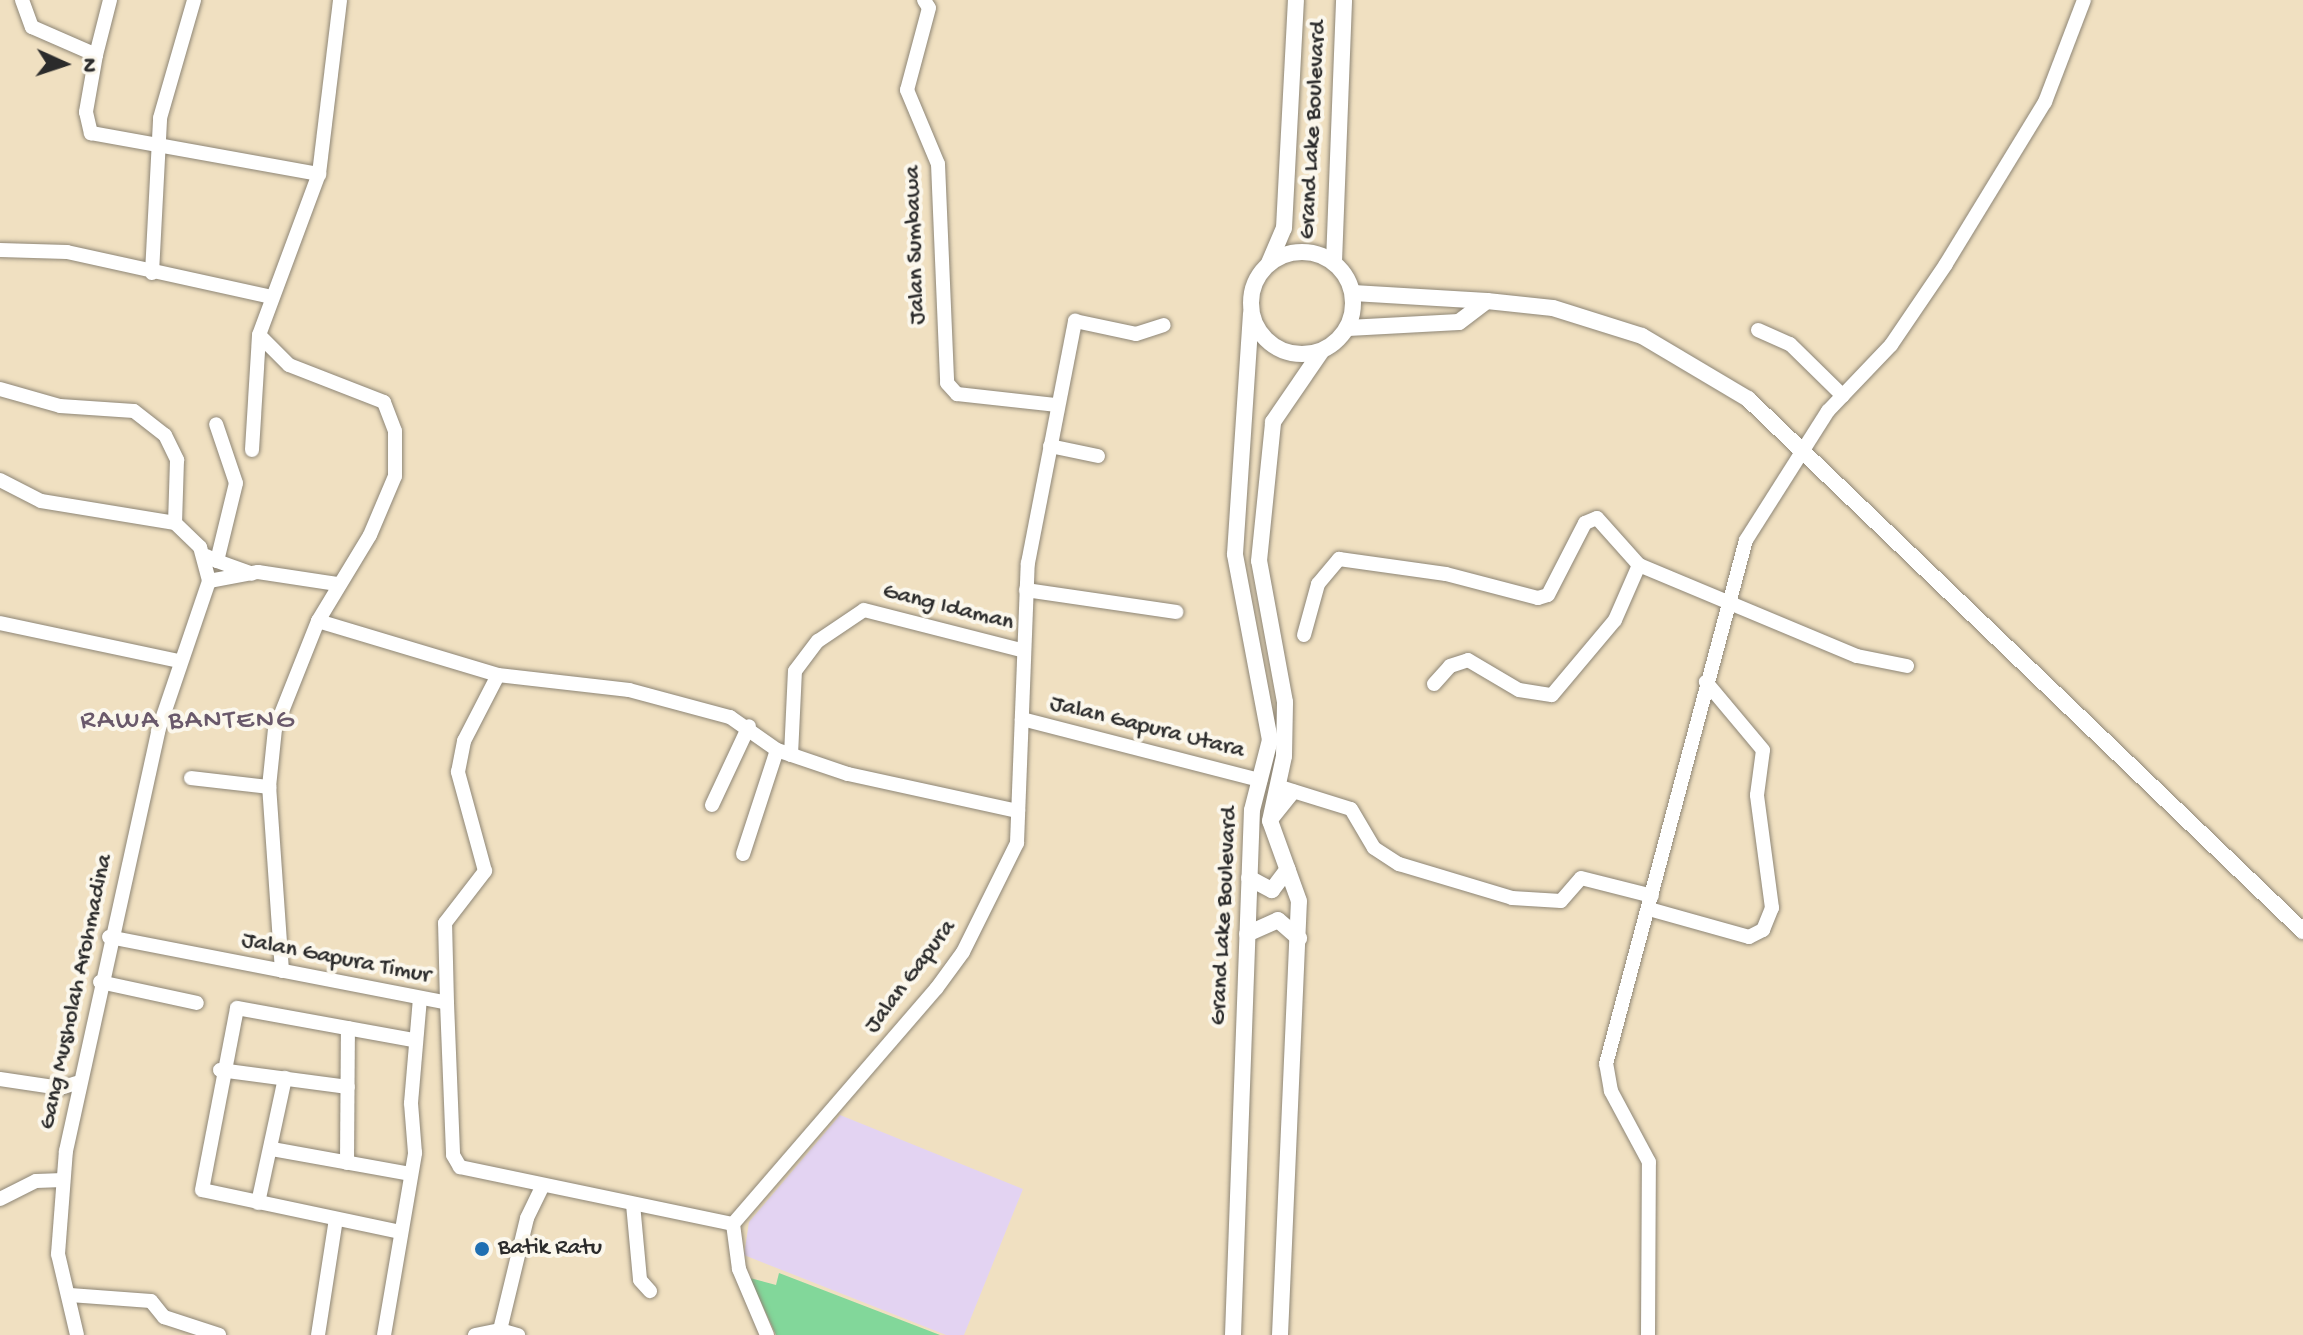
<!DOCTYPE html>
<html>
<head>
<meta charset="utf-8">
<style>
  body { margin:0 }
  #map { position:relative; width:2303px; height:1335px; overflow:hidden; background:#f0e0c1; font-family:"Gochi Hand",sans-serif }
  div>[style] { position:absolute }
  .built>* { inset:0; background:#e3d3f2 }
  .green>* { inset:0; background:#82d79a }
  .roads { filter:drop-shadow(0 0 2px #8e8676) drop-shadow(0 0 2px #8e8676) }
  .minor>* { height:14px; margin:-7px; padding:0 7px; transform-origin:7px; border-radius:7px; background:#fff }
  .tertiary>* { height:16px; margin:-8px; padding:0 8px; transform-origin:8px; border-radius:8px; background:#fff }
  .tertiary>.ring { margin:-8px; padding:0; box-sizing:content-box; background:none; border:16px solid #fff; border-radius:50% }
  .dots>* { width:22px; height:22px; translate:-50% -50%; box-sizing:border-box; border:4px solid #fbf7ec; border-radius:50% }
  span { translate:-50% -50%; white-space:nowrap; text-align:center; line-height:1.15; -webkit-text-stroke:8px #fbf7ec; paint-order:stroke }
  .street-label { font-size:24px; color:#2b2b2b }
  .poi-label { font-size:24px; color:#2b2b2b }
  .left { translate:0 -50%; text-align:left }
  .quarter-label { font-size:28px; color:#6a596b; letter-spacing:2px }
  .north { position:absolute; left:24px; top:24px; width:80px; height:80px; -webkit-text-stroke:6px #fbf7ec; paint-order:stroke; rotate:93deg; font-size:22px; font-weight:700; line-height:32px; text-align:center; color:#2b2b2b }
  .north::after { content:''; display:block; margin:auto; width:28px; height:36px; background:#2b2b2b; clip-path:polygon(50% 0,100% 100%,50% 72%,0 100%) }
</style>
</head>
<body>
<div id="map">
  <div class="built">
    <div style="clip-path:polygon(840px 1115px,1023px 1189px,964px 1335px,946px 1335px,744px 1255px,749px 1222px)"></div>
  </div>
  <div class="green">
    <div style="clip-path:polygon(779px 1273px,940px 1335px,776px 1335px,750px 1278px,776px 1285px)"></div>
  </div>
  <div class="roads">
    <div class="minor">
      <div style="left:22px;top:0;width:29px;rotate:70deg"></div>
      <div style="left:32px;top:27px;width:70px;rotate:23.6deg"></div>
      <div style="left:96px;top:55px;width:58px;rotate:100deg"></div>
      <div style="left:86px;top:112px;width:22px;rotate:77deg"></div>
      <div style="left:91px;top:133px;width:232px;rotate:10.2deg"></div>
      <div style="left:924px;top:0;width:9px;rotate:58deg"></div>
      <div style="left:929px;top:8px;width:85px;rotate:105deg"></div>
      <div style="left:907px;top:90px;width:80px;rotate:67.3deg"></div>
      <div style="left:938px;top:164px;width:219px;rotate:87.6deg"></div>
      <div style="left:947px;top:383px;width:15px;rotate:48deg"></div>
      <div style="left:957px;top:394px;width:101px;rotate:6.3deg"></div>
      <div style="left:96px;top:55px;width:57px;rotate:-75.7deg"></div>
      <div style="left:0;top:250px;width:67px;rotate:1.7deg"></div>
      <div style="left:67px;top:252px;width:209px;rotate:12.4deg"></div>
      <div style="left:152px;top:273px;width:155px;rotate:-87deg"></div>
      <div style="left:160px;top:118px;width:123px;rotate:-73.9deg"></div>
      <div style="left:1758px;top:330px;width:35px;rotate:24deg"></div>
      <div style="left:1790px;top:344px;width:74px;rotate:44.5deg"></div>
      <div style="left:0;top:389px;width:62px;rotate:15.8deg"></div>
      <div style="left:60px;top:406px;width:74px;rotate:3.9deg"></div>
      <div style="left:134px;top:411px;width:39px;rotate:38deg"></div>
      <div style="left:165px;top:435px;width:28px;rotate:64deg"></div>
      <div style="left:177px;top:460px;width:63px;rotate:91.8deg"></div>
      <div style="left:175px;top:523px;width:35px;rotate:44deg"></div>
      <div style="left:200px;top:547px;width:35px;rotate:75deg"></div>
      <div style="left:209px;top:581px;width:50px;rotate:-10.4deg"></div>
      <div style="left:258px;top:572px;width:80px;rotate:8.6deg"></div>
      <div style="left:1050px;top:446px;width:49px;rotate:11.8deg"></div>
      <div style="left:252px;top:450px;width:115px;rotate:-86.5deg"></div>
      <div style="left:0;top:480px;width:46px;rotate:27.1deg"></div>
      <div style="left:41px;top:501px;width:136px;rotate:9.3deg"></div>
      <div style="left:206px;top:556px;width:12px;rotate:24deg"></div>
      <div style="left:217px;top:561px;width:80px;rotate:-76.3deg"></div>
      <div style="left:236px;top:483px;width:62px;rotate:-108.7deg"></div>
      <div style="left:217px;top:561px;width:37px;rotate:20deg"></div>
      <div style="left:1026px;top:590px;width:152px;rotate:8.3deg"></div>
      <div style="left:318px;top:621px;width:188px;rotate:16.7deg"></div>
      <div style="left:498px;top:675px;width:132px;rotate:6.5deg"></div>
      <div style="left:629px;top:690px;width:105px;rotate:15deg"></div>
      <div style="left:730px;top:717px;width:57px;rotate:35.1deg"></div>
      <div style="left:777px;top:750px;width:75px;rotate:18.7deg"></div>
      <div style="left:848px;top:774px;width:174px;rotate:12.3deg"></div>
      <div style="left:0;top:623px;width:183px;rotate:12deg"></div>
      <div style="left:1304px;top:635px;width:53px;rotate:-74.6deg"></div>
      <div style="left:1318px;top:584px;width:33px;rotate:-50deg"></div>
      <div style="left:1339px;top:559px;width:108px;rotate:8deg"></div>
      <div style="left:1446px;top:574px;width:95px;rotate:14.6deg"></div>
      <div style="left:1538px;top:598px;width:10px;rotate:-17deg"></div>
      <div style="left:1548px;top:595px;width:81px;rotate:-62.8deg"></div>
      <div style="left:1585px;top:523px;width:13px;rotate:-23deg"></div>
      <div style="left:1597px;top:518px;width:63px;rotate:48.2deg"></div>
      <div style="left:1639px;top:565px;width:236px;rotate:22.7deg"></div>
      <div style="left:1857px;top:656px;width:51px;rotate:11.3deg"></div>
      <div style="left:1434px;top:684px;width:24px;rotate:-48deg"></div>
      <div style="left:1450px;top:666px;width:19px;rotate:-18deg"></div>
      <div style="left:1468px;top:660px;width:59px;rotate:30.5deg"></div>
      <div style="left:1519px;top:690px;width:33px;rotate:9deg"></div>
      <div style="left:1552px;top:695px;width:98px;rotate:-50deg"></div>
      <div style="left:1615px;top:620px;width:60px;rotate:-66.4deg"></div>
      <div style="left:1022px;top:719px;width:246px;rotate:14.4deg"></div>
      <div style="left:791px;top:755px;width:84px;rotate:-87.3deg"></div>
      <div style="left:795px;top:671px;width:38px;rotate:-53deg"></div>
      <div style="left:818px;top:641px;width:55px;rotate:-34deg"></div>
      <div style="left:864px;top:610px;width:162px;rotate:14.3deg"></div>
      <div style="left:191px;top:778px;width:79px;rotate:6.6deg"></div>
      <div style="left:1277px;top:786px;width:77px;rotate:17.3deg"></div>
      <div style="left:1351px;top:809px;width:45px;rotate:59.5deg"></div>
      <div style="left:1374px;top:848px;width:30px;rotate:33deg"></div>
      <div style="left:1399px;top:864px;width:118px;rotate:16.7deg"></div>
      <div style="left:1512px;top:898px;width:49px;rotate:3.5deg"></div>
      <div style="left:1561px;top:901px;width:30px;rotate:-49deg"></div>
      <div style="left:1581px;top:878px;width:73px;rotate:14.2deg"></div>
      <div style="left:712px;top:805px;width:87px;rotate:-64.9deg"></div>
      <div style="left:1270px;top:821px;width:38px;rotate:-51deg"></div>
      <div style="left:743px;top:854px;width:109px;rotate:-71.9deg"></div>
      <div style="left:1649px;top:909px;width:104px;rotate:15.6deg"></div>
      <div style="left:1749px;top:937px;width:16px;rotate:-27deg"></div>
      <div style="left:1763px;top:930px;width:24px;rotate:-68deg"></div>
      <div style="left:1772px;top:908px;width:114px;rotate:-97.6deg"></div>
      <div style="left:1757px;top:795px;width:45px;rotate:-82.4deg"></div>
      <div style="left:1763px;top:750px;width:89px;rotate:-130deg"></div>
      <div style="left:109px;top:937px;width:344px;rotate:11deg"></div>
      <div style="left:447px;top:1003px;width:152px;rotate:87.7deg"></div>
      <div style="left:453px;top:1155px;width:14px;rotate:60deg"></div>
      <div style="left:460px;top:1167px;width:279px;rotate:11.8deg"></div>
      <div style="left:282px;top:971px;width:184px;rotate:-94deg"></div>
      <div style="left:269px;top:787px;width:58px;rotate:-84.1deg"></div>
      <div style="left:275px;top:729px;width:116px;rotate:-68.3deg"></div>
      <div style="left:318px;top:621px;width:100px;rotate:-58.8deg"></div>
      <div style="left:370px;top:535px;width:64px;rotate:-67deg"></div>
      <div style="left:395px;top:476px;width:45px;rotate:-90deg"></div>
      <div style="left:395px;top:431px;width:31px;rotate:-111deg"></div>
      <div style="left:384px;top:402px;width:102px;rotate:-158.7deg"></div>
      <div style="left:289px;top:365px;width:42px;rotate:-135deg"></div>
      <div style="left:259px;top:335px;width:172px;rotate:-69.6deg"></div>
      <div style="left:319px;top:174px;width:175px;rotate:-83.1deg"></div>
      <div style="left:100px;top:982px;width:99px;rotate:12.2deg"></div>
      <div style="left:447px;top:1003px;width:80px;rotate:-91.4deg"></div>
      <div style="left:445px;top:923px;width:66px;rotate:-52.4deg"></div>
      <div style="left:485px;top:871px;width:103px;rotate:-105.3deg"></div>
      <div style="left:458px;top:772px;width:32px;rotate:-79deg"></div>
      <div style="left:464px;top:741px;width:74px;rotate:-62.7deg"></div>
      <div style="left:220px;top:1070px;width:129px;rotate:7.6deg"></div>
      <div style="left:0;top:1079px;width:61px;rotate:8.5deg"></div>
      <div style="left:60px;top:1088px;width:21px;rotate:-17deg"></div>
      <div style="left:272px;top:1149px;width:136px;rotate:10.2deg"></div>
      <div style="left:347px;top:1163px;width:135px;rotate:-89.6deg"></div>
      <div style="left:0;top:1199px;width:40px;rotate:-26.6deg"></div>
      <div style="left:36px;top:1181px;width:27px;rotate:-2deg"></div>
      <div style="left:258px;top:1203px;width:128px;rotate:-77.8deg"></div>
      <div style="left:633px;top:1204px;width:76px;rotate:84.7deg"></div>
      <div style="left:640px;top:1280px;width:15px;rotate:48deg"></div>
      <div style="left:400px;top:1232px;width:202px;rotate:-168deg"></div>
      <div style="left:202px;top:1190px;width:185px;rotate:-79.1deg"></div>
      <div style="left:237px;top:1008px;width:179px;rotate:10.3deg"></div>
      <div style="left:70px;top:1295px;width:81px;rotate:4.2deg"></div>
      <div style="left:151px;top:1301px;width:21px;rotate:51deg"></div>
      <div style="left:164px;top:1317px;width:58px;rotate:18.1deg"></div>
      <div style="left:500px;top:1330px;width:19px;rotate:16deg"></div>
      <div style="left:77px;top:1335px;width:83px;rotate:-103.2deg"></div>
      <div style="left:58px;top:1254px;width:103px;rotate:-85.6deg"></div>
      <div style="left:66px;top:1151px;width:430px;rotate:-77.6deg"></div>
      <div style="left:158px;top:731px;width:158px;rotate:-71.2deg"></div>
      <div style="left:318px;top:1335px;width:117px;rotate:-81.2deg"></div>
      <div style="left:384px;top:1335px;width:185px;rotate:-80.3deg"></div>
      <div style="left:415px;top:1153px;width:50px;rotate:-94.6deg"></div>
      <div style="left:411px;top:1103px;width:105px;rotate:-85.1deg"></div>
      <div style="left:475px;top:1335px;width:25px;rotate:-11deg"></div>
      <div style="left:500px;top:1330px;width:115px;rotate:-76.4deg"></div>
      <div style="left:527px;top:1218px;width:34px;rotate:-64deg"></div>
      <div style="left:767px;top:1335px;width:72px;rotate:-113deg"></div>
      <div style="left:739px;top:1269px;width:45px;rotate:-97.6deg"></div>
      <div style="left:733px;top:1224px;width:311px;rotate:-49.2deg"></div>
      <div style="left:936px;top:989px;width:46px;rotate:-53.9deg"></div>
      <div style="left:963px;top:952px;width:122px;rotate:-63.6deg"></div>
      <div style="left:1017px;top:843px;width:280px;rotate:-87.8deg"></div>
      <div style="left:1028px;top:563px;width:247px;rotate:-79deg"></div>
      <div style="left:1075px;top:321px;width:62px;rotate:12deg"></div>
      <div style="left:1136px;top:334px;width:29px;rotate:-18deg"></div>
      <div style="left:1648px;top:1335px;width:173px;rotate:-89.7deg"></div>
      <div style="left:1649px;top:1162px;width:81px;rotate:-118.2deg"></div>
      <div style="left:1611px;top:1091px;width:27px;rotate:-100deg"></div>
      <div style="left:1606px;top:1064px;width:542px;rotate:-75.04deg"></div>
      <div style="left:1746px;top:540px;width:153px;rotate:-57.6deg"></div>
      <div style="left:1828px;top:411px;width:91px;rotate:-46.3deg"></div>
      <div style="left:1891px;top:345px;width:98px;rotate:-55.8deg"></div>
      <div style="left:1946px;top:264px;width:190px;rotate:-58.6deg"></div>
      <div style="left:2045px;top:102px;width:109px;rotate:-69.1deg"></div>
    </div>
    <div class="tertiary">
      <div class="ring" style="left:1251px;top:252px;width:86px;height:86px"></div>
      <div style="left:1334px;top:262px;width:262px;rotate:-87.8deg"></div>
      <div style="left:1269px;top:263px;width:38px;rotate:-67deg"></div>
      <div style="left:1284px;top:228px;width:228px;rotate:-87deg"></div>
      <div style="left:1487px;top:301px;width:66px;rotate:6.1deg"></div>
      <div style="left:1553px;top:308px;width:93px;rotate:17.5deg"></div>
      <div style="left:1642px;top:336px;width:123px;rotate:30.7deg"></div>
      <div style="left:1748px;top:399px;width:769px;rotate:43.79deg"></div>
      <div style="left:1348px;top:328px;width:111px;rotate:-3.1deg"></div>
      <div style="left:1459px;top:322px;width:35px;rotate:-37deg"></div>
      <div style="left:1487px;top:301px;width:134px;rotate:-176.6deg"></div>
      <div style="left:1249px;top:878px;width:26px;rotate:28deg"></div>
      <div style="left:1272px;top:890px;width:26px;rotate:-53deg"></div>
      <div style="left:1247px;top:934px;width:34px;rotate:-24deg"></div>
      <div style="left:1278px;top:920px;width:28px;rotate:41deg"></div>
      <div style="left:1233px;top:1335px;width:525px;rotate:-87.93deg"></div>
      <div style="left:1252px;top:810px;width:72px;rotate:-75.6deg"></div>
      <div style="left:1270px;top:740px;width:189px;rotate:-100.7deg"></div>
      <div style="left:1235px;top:554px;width:241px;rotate:-86.2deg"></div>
      <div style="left:1280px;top:1335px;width:434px;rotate:-87.5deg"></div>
      <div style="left:1299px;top:901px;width:85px;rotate:-109.9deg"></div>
      <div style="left:1270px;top:821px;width:66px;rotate:-77.8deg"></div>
      <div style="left:1284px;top:756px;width:54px;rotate:-88.9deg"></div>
      <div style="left:1285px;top:702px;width:143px;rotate:-100.4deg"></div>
      <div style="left:1259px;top:561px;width:140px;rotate:-84.2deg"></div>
      <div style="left:1273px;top:422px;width:85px;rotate:-55.6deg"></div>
    </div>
  </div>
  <div class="dots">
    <div style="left:482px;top:1249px;background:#1f6fb2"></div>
  </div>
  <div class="street-label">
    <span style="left:1314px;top:130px;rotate:-87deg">Grand Lake Boulevard</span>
    <span style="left:916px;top:245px;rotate:-92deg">Jalan Sumbawa</span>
    <span style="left:948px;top:608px;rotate:14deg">Gang Idaman</span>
    <span style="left:1147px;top:728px;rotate:14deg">Jalan Gapura Utara</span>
    <span style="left:1225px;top:916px;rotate:-87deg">Grand Lake Boulevard</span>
    <span style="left:336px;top:959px;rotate:11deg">Jalan Gapura Timur</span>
    <span style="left:911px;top:977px;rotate:-53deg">Jalan Gapura</span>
    <span style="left:77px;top:992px;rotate:-78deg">Gang Musholah Arohmadina</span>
  </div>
  <div class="poi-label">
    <span class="left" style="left:498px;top:1249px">Batik Ratu</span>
  </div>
  <div class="quarter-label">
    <span style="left:188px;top:722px">RAWA BANTENG</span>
  </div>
  <div class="north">N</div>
</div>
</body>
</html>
